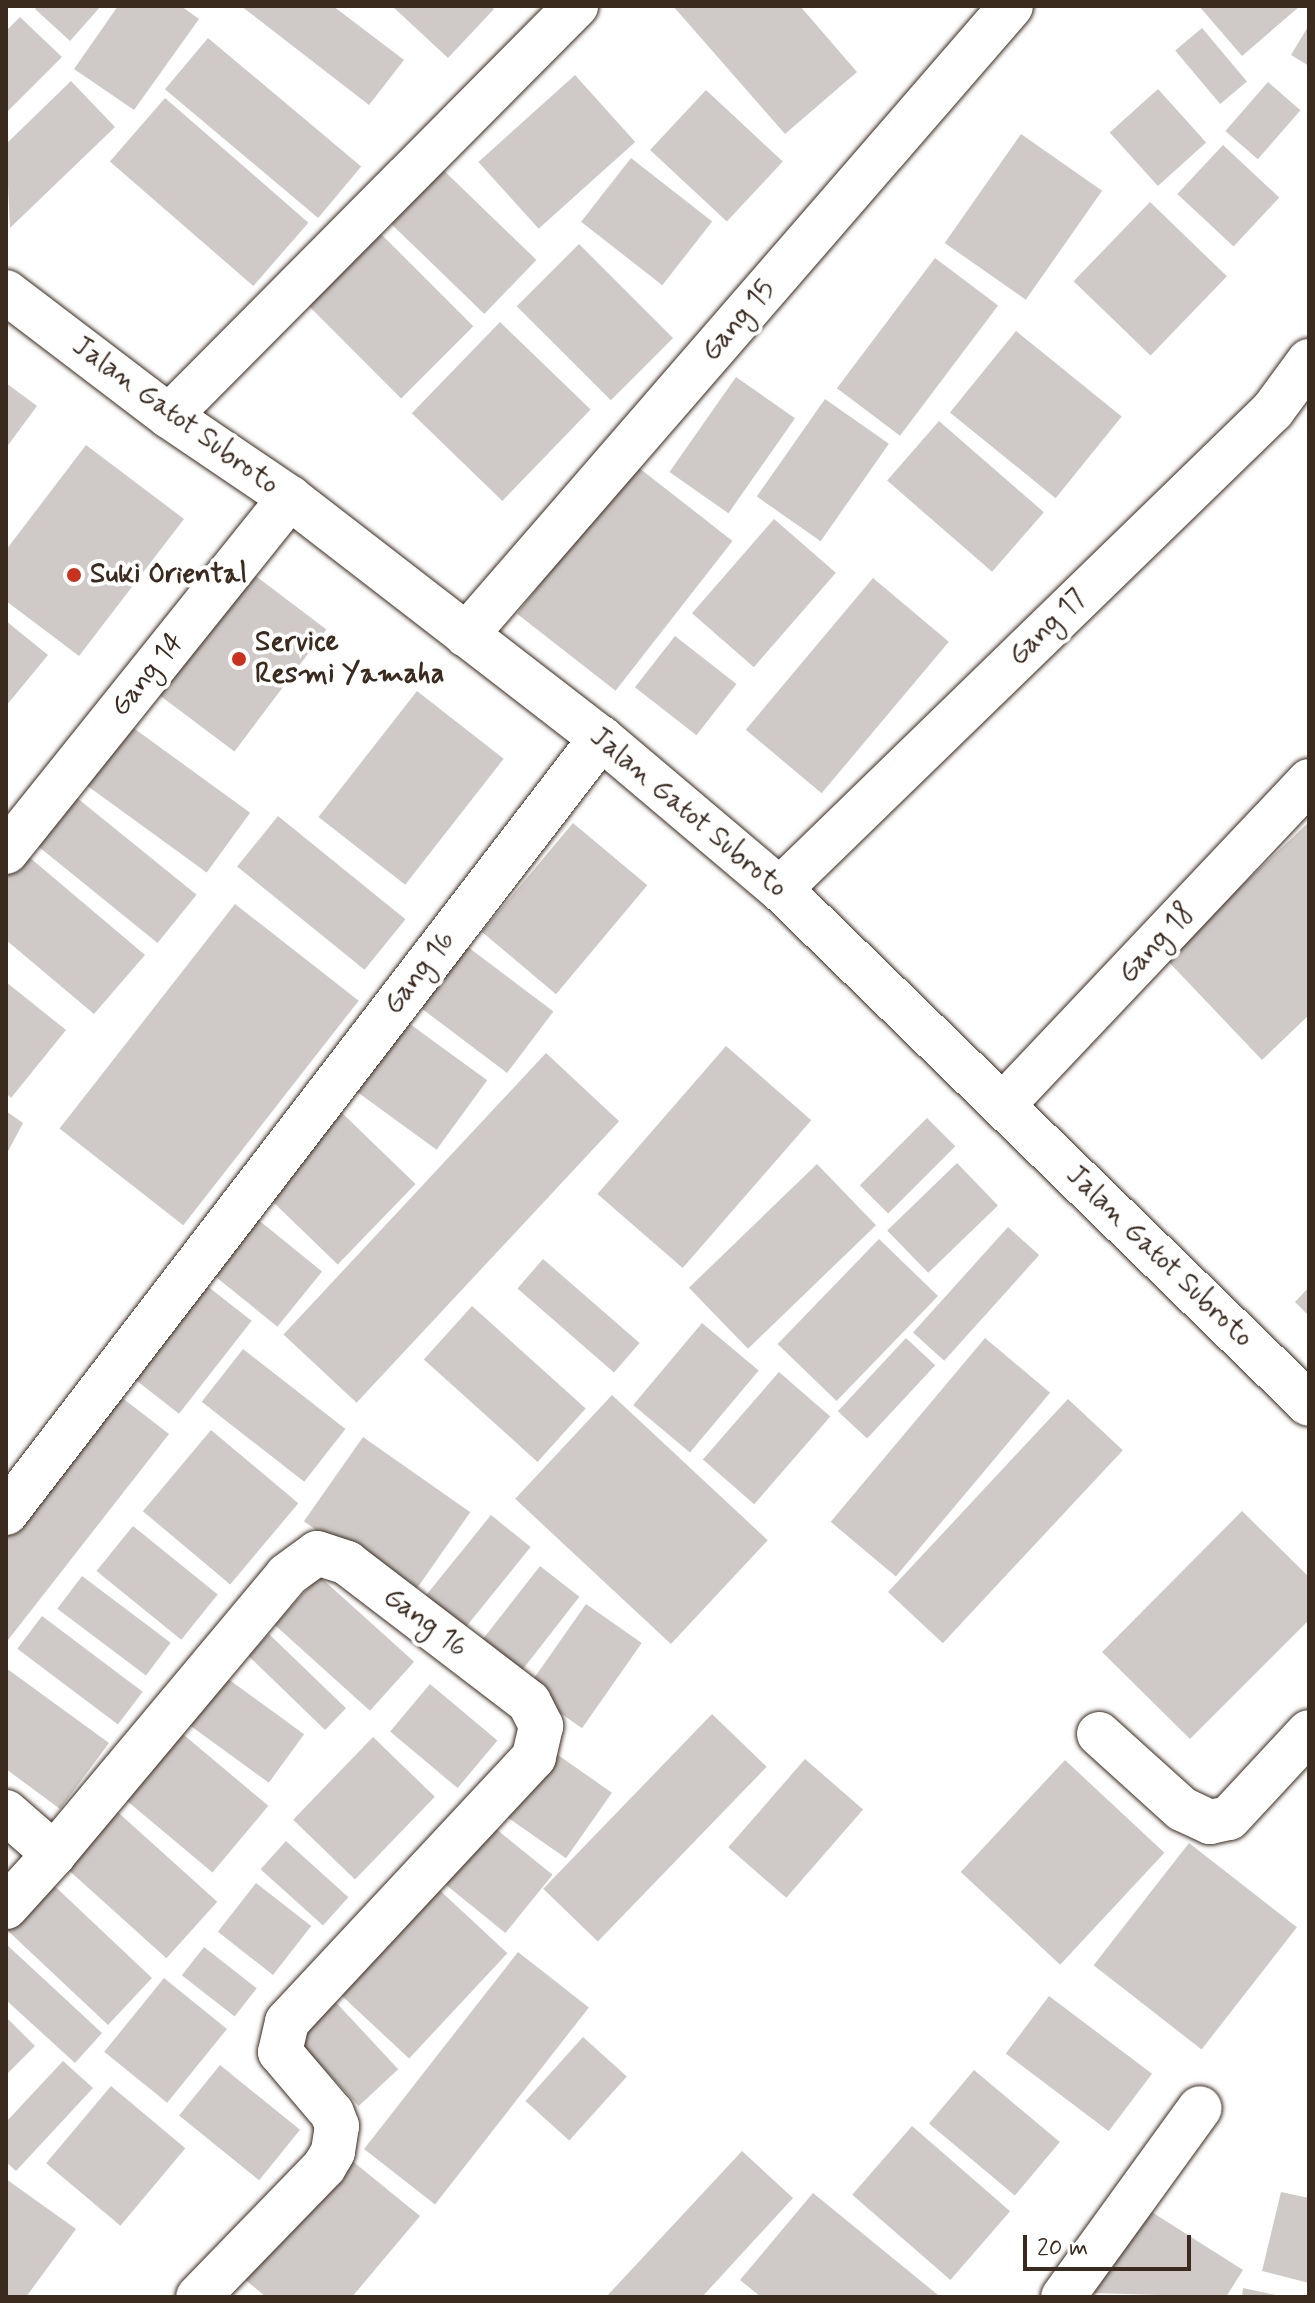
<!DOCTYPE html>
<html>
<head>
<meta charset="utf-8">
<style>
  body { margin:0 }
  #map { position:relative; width:1315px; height:2303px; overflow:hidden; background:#fff; font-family:Mynerve,sans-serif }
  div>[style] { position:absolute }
  .building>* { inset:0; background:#cfcac7; transform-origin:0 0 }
  .roads { filter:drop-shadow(0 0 2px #3b2a1e) drop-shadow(0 0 2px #3b2a1e) }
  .minor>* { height:44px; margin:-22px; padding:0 22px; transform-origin:22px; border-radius:22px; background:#fff }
  .dots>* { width:22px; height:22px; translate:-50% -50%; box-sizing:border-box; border:4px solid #fff; border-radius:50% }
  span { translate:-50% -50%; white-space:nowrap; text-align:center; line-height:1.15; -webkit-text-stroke:8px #fff; paint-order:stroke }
  .street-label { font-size:28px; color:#3b2a1e }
  .poi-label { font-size:28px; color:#3b2a1e; font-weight:700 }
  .left { translate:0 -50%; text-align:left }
  .frame { position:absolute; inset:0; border:8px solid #3b2a1e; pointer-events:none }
  .scale { position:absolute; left:1023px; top:2235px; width:168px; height:36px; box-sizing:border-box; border:4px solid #3b2a1e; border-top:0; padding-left:10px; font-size:24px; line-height:28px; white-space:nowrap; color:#3b2a1e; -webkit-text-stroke:6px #fff; paint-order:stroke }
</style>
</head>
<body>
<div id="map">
  <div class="building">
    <div style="clip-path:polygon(38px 6px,101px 6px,70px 41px,35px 9px)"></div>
    <div style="clip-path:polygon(118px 6px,181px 6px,199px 19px,134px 110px,74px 69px)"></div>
    <div style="clip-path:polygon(241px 6px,333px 6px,404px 60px,369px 105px)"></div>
    <div style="clip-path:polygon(392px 6px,490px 6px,494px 9px,448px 58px)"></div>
    <div style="clip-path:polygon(673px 6px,800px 6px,857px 72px,785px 134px)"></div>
    <div style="clip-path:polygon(1199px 6px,1300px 6px,1242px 56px)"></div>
    <div style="clip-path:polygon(20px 17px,62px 57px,6px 113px,6px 31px)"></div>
    <div style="clip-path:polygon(1309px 25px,1309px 66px,1291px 55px)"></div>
    <div style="left:1202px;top:28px;width:70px;height:35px;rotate:50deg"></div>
    <div style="left:208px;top:38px;width:200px;height:67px;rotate:40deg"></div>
    <div style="left:575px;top:75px;width:90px;height:130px;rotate:48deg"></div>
    <div style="clip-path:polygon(71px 81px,115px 127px,10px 228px,6px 144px)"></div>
    <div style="left:1268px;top:82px;width:43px;height:65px;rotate:41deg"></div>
    <div style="left:1158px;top:89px;width:72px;height:65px;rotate:48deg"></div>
    <div style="left:706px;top:90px;width:105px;height:82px;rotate:43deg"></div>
    <div style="left:165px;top:98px;width:190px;height:84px;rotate:41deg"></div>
    <div style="left:1021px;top:134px;width:99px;height:133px;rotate:35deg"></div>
    <div style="left:1223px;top:145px;width:77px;height:67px;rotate:43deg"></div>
    <div style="left:631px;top:158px;width:103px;height:81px;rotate:38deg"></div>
    <div style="left:435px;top:162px;width:141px;height:75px;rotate:44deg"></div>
    <div style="left:1150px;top:202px;width:107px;height:110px;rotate:44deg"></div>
    <div style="left:375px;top:228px;width:139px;height:102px;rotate:45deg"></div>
    <div style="left:579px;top:244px;width:133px;height:88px;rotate:45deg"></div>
    <div style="left:935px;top:258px;width:79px;height:163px;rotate:37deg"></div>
    <div style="left:500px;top:322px;width:126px;height:127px;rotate:44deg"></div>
    <div style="left:1016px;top:331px;width:136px;height:105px;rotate:39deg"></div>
    <div style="left:736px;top:377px;width:72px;height:116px;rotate:35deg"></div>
    <div style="clip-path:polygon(6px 383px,37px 406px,6px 448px)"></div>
    <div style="left:825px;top:399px;width:78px;height:119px;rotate:35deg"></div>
    <div style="left:939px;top:421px;width:139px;height:79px;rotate:41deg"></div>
    <div style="clip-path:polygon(86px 445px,184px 519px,79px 656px,6px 601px,6px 550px)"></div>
    <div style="left:634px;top:464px;width:125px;height:190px;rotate:38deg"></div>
    <div style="left:774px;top:519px;width:82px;height:125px;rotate:41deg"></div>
    <div style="left:245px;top:568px;width:102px;height:153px;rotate:37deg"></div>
    <div style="left:873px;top:578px;width:99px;height:198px;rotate:40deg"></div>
    <div style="clip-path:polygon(6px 621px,48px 655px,6px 706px)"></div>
    <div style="left:675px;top:636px;width:78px;height:65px;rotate:38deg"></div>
    <div style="left:417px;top:691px;width:110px;height:160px;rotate:38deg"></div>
    <div style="left:128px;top:724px;width:151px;height:74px;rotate:36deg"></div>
    <div style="left:66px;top:789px;width:168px;height:62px;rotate:39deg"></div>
    <div style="left:278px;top:816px;width:164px;height:65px;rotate:39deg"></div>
    <div style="clip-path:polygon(1309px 822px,1309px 1015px,1262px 1060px,1165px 958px)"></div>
    <div style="left:573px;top:823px;width:97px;height:142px;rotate:40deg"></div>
    <div style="clip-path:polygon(22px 851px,145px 955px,94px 1014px,6px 940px,6px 870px)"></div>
    <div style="left:235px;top:904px;width:157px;height:285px;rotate:38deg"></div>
    <div style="left:460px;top:941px;width:117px;height:77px;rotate:37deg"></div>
    <div style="clip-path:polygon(6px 982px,66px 1030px,11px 1098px,6px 1093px)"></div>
    <div style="left:403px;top:1019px;width:104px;height:86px;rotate:36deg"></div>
    <div style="left:726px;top:1046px;width:113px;height:196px;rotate:41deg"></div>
    <div style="left:546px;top:1053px;width:100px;height:385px;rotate:43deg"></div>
    <div style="clip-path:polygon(6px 1111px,23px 1123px,6px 1155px)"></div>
    <div style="left:340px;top:1111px;width:105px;height:112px;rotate:44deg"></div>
    <div style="left:927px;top:1118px;width:40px;height:95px;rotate:45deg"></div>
    <div style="left:957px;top:1163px;width:59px;height:97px;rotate:46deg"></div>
    <div style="left:817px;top:1164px;width:85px;height:178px;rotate:46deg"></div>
    <div style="left:256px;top:1218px;width:85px;height:71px;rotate:39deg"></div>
    <div style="left:1008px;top:1227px;width:42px;height:142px;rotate:42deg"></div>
    <div style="left:879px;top:1239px;width:82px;height:146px;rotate:44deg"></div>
    <div style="left:543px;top:1259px;width:128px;height:39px;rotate:41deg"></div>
    <div style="left:202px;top:1282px;width:63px;height:118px;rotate:38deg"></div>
    <div style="clip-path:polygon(1309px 1287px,1309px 1316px,1295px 1302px)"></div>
    <div style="left:472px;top:1306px;width:153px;height:72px;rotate:42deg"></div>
    <div style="left:702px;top:1323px;width:74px;height:107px;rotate:40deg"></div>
    <div style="left:906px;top:1338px;width:40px;height:100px;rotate:43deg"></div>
    <div style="left:985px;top:1338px;width:85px;height:240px;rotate:40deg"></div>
    <div style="left:243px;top:1349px;width:130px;height:67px;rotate:38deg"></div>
    <div style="left:779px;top:1372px;width:68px;height:116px;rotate:41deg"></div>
    <div style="clip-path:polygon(116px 1393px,169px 1434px,8px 1640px,6px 1533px)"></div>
    <div style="left:612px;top:1395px;width:213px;height:142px;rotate:43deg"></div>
    <div style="left:1068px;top:1399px;width:75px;height:264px;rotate:43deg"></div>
    <div style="left:211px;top:1430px;width:114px;height:106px;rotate:40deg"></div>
    <div style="left:363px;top:1437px;width:131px;height:103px;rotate:35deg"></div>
    <div style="clip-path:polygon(1242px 1511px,1309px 1577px,1309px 1620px,1190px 1739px,1102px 1652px)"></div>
    <div style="left:491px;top:1515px;width:51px;height:117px;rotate:39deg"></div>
    <div style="left:133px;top:1526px;width:109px;height:58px;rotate:39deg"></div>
    <div style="left:540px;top:1566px;width:50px;height:108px;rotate:38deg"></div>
    <div style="left:82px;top:1576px;width:111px;height:41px;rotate:37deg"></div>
    <div style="left:319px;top:1576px;width:128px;height:66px;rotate:42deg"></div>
    <div style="left:586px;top:1604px;width:68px;height:104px;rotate:35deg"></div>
    <div style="left:42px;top:1616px;width:126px;height:41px;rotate:37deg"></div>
    <div style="left:269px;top:1634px;width:107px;height:30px;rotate:44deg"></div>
    <div style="clip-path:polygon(6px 1668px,109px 1743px,60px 1809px,6px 1769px)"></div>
    <div style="left:224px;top:1676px;width:99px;height:60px;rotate:36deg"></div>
    <div style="left:430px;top:1684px;width:88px;height:62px;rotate:40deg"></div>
    <div style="left:712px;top:1714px;width:76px;height:243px;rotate:44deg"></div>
    <div style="left:178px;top:1730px;width:118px;height:87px;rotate:40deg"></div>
    <div style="left:373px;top:1737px;width:86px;height:115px;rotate:44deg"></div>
    <div style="left:548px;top:1748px;width:78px;height:80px;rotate:35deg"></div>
    <div style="left:805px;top:1759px;width:77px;height:117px;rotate:41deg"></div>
    <div style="left:1065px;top:1760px;width:136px;height:153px;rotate:43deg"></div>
    <div style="left:111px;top:1806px;width:143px;height:76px;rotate:42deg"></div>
    <div style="left:485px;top:1820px;width:87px;height:75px;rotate:39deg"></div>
    <div style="left:286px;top:1841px;width:84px;height:38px;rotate:42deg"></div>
    <div style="left:1189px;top:1843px;width:137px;height:155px;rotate:38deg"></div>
    <div style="clip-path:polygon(45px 1877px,152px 1978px,108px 2025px,6px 1929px,6px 1917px)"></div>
    <div style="left:256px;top:1883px;width:70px;height:62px;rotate:38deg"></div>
    <div style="left:432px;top:1883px;width:103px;height:144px;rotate:43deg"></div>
    <div style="clip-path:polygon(6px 1944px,102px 2033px,75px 2063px,6px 2000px)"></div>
    <div style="left:204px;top:1947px;width:67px;height:36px;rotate:38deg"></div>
    <div style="left:518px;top:1952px;width:90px;height:250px;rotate:38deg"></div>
    <div style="left:164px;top:1978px;width:81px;height:95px;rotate:39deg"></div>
    <div style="left:330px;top:1996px;width:100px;height:54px;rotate:47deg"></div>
    <div style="left:1049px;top:1996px;width:129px;height:72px;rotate:37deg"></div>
    <div style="clip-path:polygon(6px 2017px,35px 2046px,6px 2075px)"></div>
    <div style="left:583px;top:2037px;width:59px;height:86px;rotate:42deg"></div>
    <div style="clip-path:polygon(63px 2061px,93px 2088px,16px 2171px,6px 2162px,6px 2122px)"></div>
    <div style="left:220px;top:2065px;width:103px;height:65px;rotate:39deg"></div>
    <div style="left:974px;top:2070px;width:112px;height:70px;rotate:40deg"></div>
    <div style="left:111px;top:2086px;width:97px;height:101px;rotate:40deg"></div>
    <div style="left:912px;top:2126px;width:130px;height:91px;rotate:41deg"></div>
    <div style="clip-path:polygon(742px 2151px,793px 2198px,702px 2297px,606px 2297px)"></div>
    <div style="clip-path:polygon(345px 2155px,420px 2216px,352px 2297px,266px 2297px,242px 2277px)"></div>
    <div style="clip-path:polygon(6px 2179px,76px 2229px,26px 2297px,6px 2297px)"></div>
    <div style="clip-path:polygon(1281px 2192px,1309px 2198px,1309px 2283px,1262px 2271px)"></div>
    <div style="clip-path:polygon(813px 2193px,938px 2295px,761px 2297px,740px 2280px)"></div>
    <div style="clip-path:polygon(1147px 2209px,1243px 2270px,1226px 2297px,1092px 2293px)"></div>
    <div style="clip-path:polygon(1243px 2288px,1280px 2296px,1280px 2297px,1242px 2297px)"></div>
  </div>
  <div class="roads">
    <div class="minor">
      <div style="left:6px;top:292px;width:205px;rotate:37.3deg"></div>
      <div style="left:169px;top:416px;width:146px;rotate:34.1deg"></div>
      <div style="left:290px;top:498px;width:393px;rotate:37.7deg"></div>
      <div style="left:601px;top:738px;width:234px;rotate:40.2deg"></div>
      <div style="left:780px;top:889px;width:738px;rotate:44.23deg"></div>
      <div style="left:169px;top:416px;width:578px;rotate:-45.21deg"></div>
      <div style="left:466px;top:635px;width:832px;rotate:-49.09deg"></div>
      <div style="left:6px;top:852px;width:454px;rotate:-51.3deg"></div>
      <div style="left:780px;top:889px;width:687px;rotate:-44.17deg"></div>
      <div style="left:1273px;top:410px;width:61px;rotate:-53.7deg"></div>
      <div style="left:1003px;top:1105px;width:446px;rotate:-46.6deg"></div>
      <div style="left:6px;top:1513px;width:977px;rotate:-52.49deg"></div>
      <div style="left:1099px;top:1734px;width:112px;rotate:42.1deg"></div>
      <div style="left:1182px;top:1809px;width:31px;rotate:25deg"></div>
      <div style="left:1210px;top:1822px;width:19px;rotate:-12deg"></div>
      <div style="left:1229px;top:1818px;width:117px;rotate:-47.1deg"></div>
      <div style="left:6px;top:1812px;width:64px;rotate:41.2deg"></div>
      <div style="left:54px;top:1854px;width:363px;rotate:-50.1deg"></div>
      <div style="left:287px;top:1575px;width:37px;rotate:-36deg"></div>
      <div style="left:317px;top:1553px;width:32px;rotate:18deg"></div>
      <div style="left:347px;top:1563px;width:229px;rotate:37.4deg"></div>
      <div style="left:529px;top:1702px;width:27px;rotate:63deg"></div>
      <div style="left:541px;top:1726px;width:32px;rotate:103deg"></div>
      <div style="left:534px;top:1757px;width:362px;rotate:133deg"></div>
      <div style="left:287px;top:2022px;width:31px;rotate:103deg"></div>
      <div style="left:280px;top:2052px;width:80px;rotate:49.6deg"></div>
      <div style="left:332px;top:2113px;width:14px;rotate:69deg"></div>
      <div style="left:337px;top:2126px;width:26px;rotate:99deg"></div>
      <div style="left:333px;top:2152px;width:17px;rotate:121deg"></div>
      <div style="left:324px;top:2167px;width:181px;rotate:134.1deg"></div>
      <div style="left:6px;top:1907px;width:72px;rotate:-47.8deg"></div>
      <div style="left:1063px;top:2297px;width:233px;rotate:-54.1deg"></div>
    </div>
  </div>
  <div class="dots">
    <div style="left:74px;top:575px;background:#c8321e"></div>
    <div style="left:239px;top:659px;background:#c8321e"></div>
  </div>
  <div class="street-label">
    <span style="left:739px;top:321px;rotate:-49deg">Gang 15</span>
    <span style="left:175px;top:416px;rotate:36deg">Jalan Gatot Subroto</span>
    <span style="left:1048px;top:628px;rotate:-44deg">Gang 17</span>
    <span style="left:148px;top:675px;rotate:-51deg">Gang 14</span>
    <span style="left:688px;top:813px;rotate:40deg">Jalan Gatot Subroto</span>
    <span style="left:1157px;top:944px;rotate:-47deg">Gang 18</span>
    <span style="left:420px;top:973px;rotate:-52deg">Gang 16</span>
    <span style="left:1159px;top:1257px;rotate:44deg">Jalan Gatot Subroto</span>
    <span style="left:425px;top:1623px;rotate:37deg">Gang 16</span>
  </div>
  <div class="poi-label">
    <span class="left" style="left:90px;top:575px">Suki Oriental</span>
    <span class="left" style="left:255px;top:659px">Service<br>Resmi Yamaha</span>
  </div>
  <div class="frame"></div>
  <div class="scale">20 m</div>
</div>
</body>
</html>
